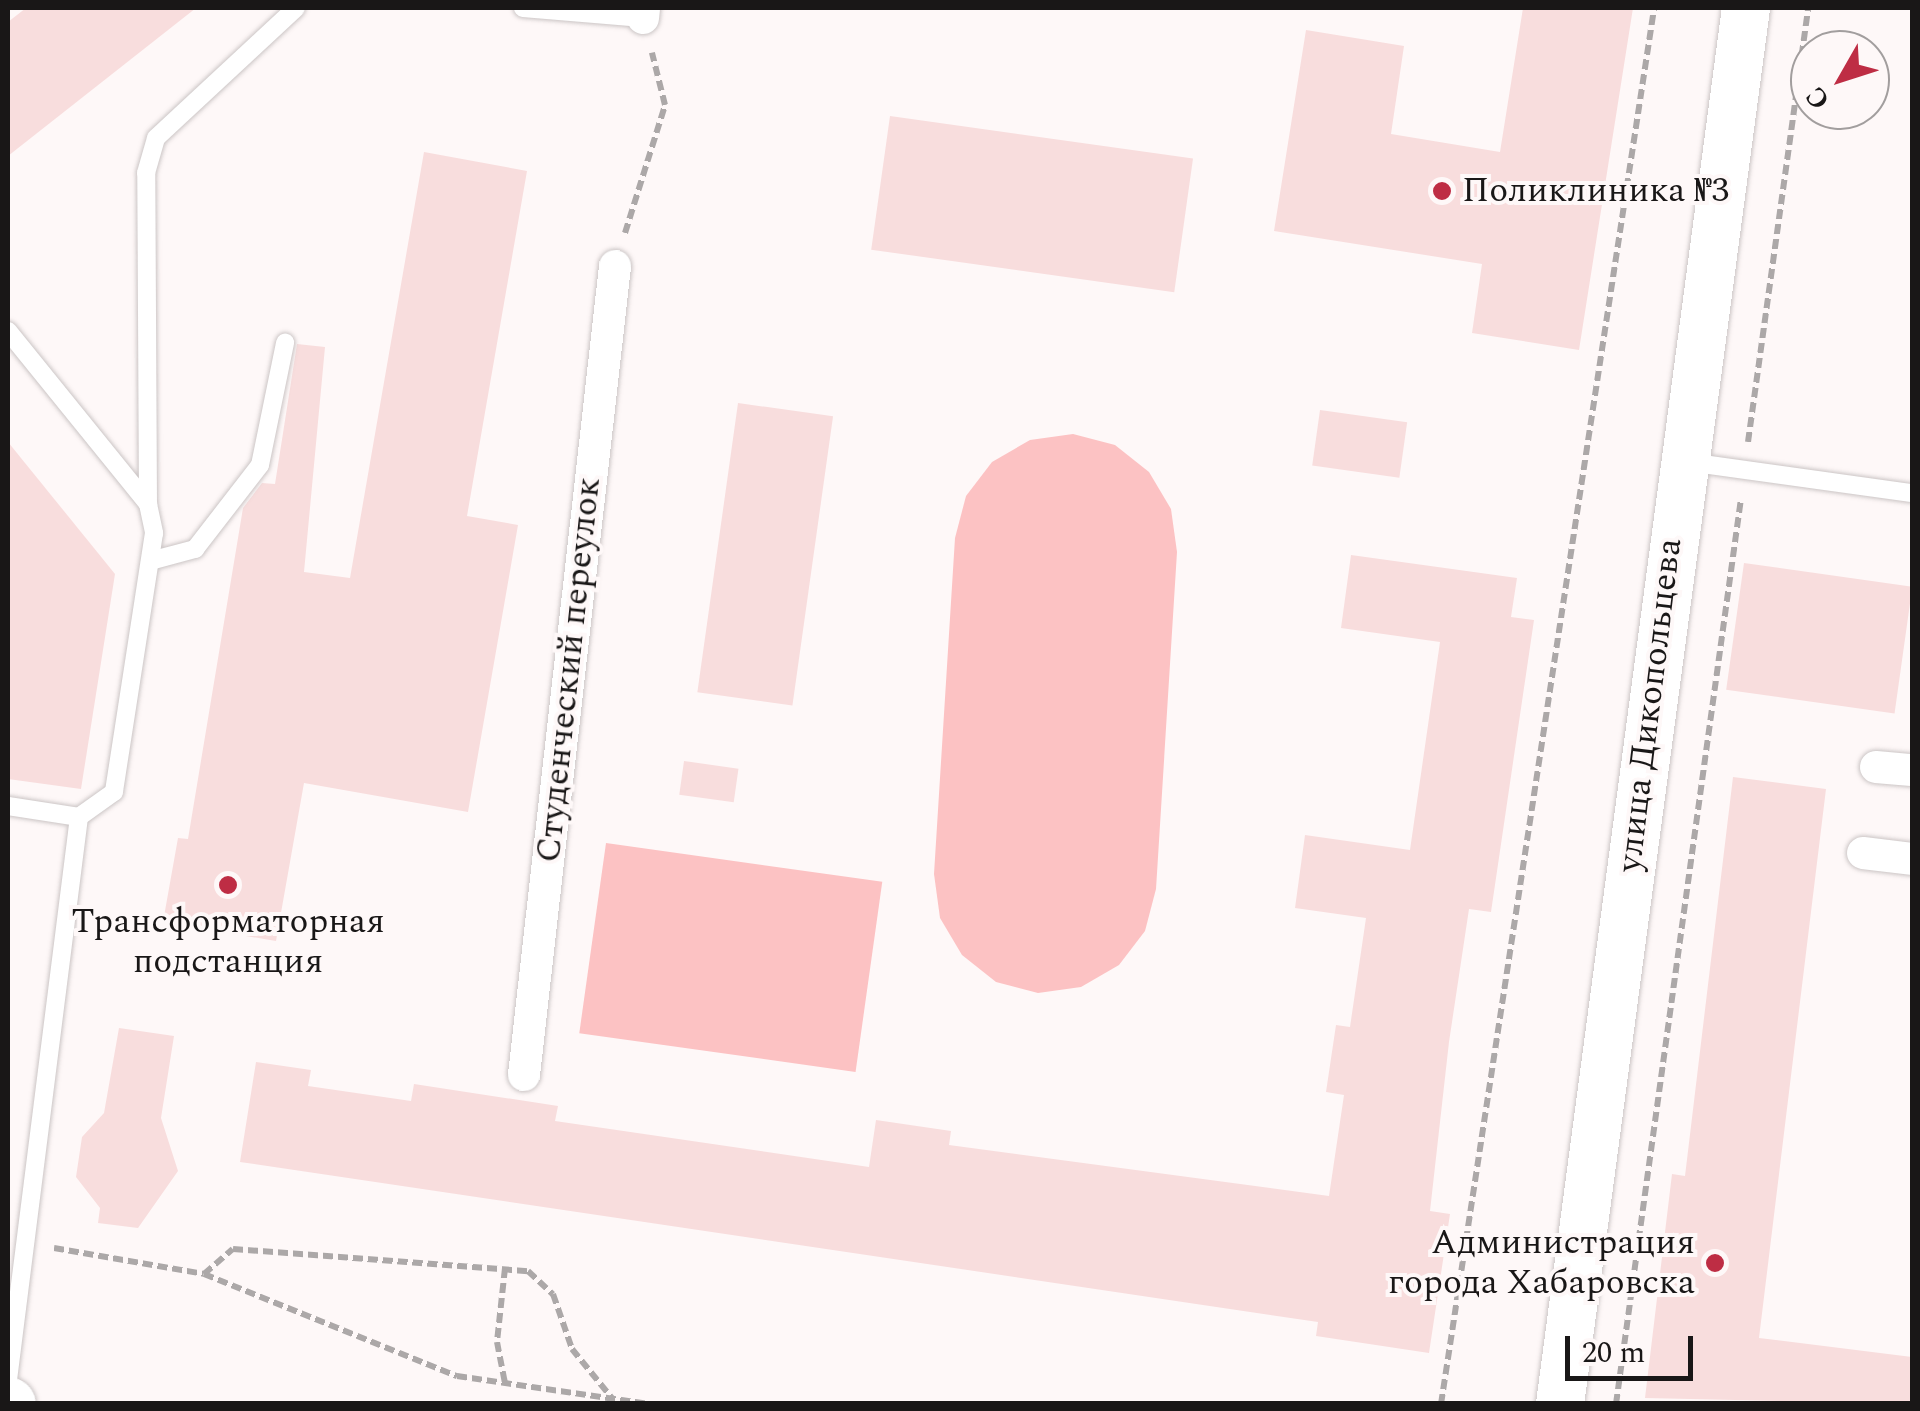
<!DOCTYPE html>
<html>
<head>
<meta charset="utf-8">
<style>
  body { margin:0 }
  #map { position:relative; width:1920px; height:1411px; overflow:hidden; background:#fef8f8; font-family:Spectral,serif }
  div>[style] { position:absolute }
  .green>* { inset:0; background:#fcc2c3; transform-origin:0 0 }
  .building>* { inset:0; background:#f8dddd; transform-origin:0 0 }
  .path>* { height:6px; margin-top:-3px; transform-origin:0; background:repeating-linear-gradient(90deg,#aca8a8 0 10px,transparent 0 15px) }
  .roads { filter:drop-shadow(0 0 2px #cbc5c5) drop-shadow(0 0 2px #cbc5c5) }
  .service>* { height:18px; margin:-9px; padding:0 9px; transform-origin:9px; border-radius:9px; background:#fff }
  .minor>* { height:32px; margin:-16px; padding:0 16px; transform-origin:16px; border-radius:16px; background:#fff }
  .secondary>* { height:48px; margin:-24px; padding:0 24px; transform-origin:24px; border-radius:24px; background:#fff }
  .primary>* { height:52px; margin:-26px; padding:0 26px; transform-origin:26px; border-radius:26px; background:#fff }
  .dots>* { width:28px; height:28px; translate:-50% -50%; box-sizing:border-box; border:5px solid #fef8f8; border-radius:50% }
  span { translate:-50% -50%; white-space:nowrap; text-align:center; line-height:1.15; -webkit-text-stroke:8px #fef8f8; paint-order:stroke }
  .poi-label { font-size:35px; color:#191717 }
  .left { translate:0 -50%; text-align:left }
  .right { translate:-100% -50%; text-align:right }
  .street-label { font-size:35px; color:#191717 }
  .frame { position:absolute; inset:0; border:10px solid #191717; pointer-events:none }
  .north { position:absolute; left:1790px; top:30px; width:100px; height:100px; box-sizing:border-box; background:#fef8f8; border:2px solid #a29e9e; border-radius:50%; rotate:231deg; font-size:28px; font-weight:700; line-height:40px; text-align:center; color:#191717 }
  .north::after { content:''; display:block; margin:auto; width:35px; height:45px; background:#be2d44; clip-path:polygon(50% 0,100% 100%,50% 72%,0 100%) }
  .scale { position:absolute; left:1565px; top:1336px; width:128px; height:45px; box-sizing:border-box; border:5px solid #191717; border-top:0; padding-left:12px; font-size:30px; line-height:35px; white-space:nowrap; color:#191717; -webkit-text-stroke:8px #fef8f8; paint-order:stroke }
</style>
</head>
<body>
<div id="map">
  <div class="green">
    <div style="clip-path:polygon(1073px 434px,1115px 445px,1149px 472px,1171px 509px,1177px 552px,1156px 889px,1145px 931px,1119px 965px,1081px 987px,1038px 993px,996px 982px,962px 955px,940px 918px,934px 874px,955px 538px,966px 496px,992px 462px,1030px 440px)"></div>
    <div style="left:606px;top:843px;width:279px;height:192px;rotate:8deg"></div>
  </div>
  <div class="building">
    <div style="clip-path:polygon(26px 8px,196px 8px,8px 156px,8px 22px)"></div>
    <div style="clip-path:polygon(1523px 8px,1633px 8px,1579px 350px,1472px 333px,1482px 264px,1274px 231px,1306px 30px,1404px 46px,1391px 134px,1500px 152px)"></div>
    <div style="left:890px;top:116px;width:306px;height:135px;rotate:8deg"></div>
    <div style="clip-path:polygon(424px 152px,527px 171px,467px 516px,518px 525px,468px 812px,304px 783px,276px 941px,163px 922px,178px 838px,188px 839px,243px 508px,262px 483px,275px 484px,297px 344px,325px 347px,304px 572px,350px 578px)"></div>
    <div style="left:738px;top:403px;width:96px;height:292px;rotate:8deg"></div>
    <div style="left:1320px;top:410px;width:88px;height:56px;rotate:8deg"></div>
    <div style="clip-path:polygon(8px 442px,115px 574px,81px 789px,8px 779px)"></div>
    <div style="clip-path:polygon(1351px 555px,1517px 578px,1511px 617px,1534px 620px,1491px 912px,1469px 909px,1449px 1042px,1430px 1211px,1450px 1214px,1429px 1353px,1316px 1336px,1318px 1322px,240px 1162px,256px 1062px,311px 1070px,308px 1086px,411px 1101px,414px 1084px,558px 1106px,555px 1121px,869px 1167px,876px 1120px,951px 1131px,949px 1145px,1329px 1196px,1344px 1095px,1326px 1092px,1336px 1025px,1350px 1027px,1366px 918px,1295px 908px,1305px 835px,1410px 850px,1440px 642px,1341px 628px)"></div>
    <div style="left:1744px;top:563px;width:170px;height:128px;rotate:8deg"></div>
    <div style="left:684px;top:761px;width:55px;height:34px;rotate:8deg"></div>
    <div style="clip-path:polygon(1733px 777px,1826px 789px,1759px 1338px,1912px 1357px,1912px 1404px,1645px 1398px,1672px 1174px,1685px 1176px)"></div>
    <div style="clip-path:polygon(119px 1028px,174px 1036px,161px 1118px,178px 1171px,138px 1228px,98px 1223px,100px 1208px,76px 1177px,82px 1137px,104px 1113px)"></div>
  </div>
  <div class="path">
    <div style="left:625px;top:233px;width:134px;rotate:-72.6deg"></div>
    <div style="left:665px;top:105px;width:54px;rotate:-104deg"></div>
    <div style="left:1748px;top:442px;width:438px;rotate:-82.1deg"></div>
    <div style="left:54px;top:1248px;width:152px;rotate:9.8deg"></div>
    <div style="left:204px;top:1274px;width:273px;rotate:22deg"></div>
    <div style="left:457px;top:1376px;width:194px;rotate:8.3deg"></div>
    <div style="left:505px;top:1268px;width:74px;rotate:96.2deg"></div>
    <div style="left:497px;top:1342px;width:42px;rotate:79deg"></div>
    <div style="left:204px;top:1274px;width:38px;rotate:-41deg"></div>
    <div style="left:233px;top:1249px;width:296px;rotate:4.3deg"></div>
    <div style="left:528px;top:1271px;width:34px;rotate:43deg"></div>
    <div style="left:553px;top:1294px;width:58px;rotate:70.9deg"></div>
    <div style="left:572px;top:1349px;width:63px;rotate:50.8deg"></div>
    <div style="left:1441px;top:1404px;width:1412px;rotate:-81.32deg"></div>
    <div style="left:1616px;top:1404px;width:914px;rotate:-82.14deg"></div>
  </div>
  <div class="roads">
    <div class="service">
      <div style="left:523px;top:8px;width:120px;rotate:4.8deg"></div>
      <div style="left:8px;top:331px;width:223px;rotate:51deg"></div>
      <div style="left:148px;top:504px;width:30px;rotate:78deg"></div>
      <div style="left:154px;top:533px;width:262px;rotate:98.8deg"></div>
      <div style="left:114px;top:792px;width:43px;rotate:144.5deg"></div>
      <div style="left:79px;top:817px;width:567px;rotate:97.19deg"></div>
      <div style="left:1688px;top:462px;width:226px;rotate:7.9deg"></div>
      <div style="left:148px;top:504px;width:331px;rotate:-90.3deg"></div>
      <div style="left:146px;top:173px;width:36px;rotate:-74deg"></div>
      <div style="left:156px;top:138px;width:191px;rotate:-42.9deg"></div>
      <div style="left:150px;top:561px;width:47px;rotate:-14.9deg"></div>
      <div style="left:195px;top:549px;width:106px;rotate:-52.3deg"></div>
      <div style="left:260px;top:465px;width:125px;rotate:-78.4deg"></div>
      <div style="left:8px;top:806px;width:72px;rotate:8.8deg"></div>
    </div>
    <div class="minor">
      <div style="left:643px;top:18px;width:10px;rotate:-84deg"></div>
      <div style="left:1876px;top:767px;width:36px;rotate:5deg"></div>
      <div style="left:1863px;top:853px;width:49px;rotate:7deg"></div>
      <div style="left:524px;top:1075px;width:814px;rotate:-83.58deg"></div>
    </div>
    <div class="secondary">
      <div style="left:1560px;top:1404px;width:1408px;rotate:-82.41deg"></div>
    </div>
    <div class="primary">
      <div style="left:8px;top:1403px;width:2px;rotate:27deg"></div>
    </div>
  </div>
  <div class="dots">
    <div style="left:1442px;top:191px;background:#be2d44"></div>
    <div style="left:228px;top:885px;background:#be2d44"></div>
    <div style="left:1715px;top:1263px;background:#be2d44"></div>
  </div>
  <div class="poi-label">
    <span class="left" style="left:1462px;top:191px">Поликлиника №3</span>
    <span style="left:228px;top:942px">Трансформаторная<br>подстанция</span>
    <span class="right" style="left:1695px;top:1263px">Администрация<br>города Хабаровска</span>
  </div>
  <div class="street-label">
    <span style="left:569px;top:670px;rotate:-84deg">Студенческий переулок</span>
    <span style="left:1650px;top:705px;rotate:-83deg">улица Дикопольцева</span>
  </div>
  <div class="frame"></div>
  <div class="north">С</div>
  <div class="scale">20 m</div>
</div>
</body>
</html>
